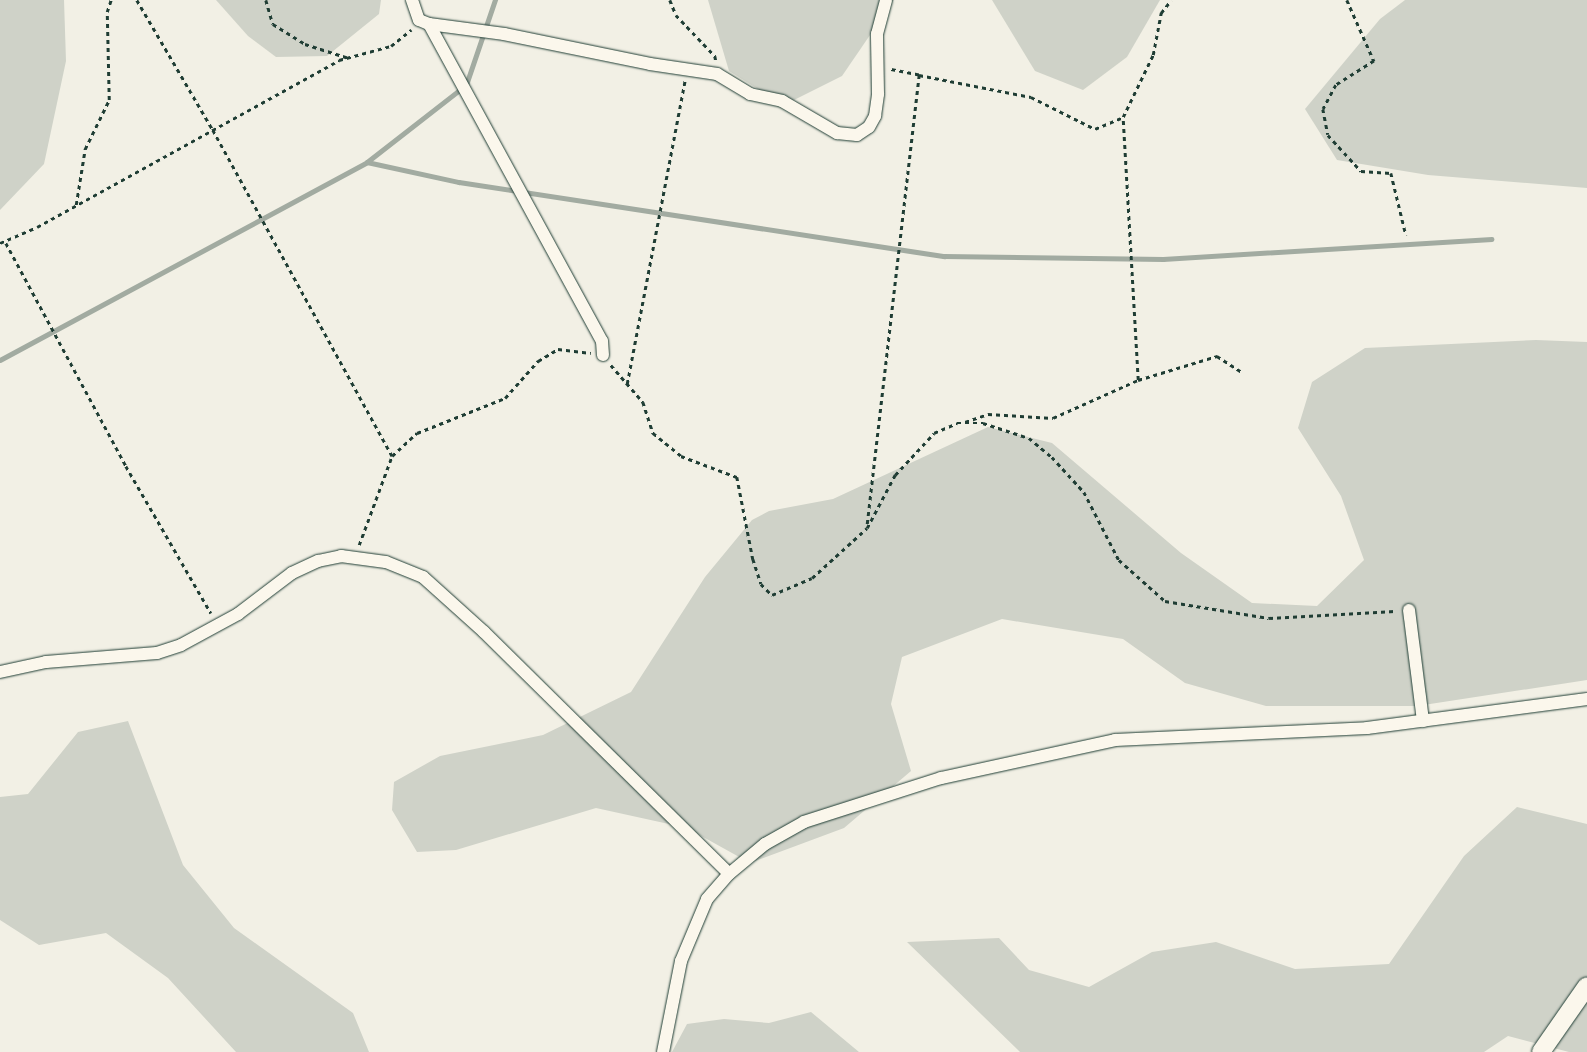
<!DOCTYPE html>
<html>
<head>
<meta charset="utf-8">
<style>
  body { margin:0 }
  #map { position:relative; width:1587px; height:1052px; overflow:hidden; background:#f2f0e5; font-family:"Gochi Hand",sans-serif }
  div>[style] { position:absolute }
  .green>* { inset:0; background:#cfd2c8 }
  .stream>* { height:4.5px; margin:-2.25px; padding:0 2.25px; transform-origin:2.25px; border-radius:2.25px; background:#a2aba1 }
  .path>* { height:2.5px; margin-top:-1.25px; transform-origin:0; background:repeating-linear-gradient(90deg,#1f3d34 0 4px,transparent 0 8px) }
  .roads { filter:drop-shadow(0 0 1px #1f3d34) drop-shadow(0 0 1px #1f3d34) }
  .street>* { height:12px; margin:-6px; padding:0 6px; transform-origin:6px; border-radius:6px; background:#fbf7ec }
  .secondary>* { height:18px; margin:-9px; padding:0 9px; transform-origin:9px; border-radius:9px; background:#fbf7ec }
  span { translate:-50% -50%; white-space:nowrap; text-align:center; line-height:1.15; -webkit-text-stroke:4.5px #fbf7ec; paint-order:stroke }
</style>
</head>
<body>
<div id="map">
  <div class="green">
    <div style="clip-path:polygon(0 0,64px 0,66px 61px,44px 164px,0 210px)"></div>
    <div style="clip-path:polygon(216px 0,381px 0,379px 14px,327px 56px,276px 57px,248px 36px)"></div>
    <div style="clip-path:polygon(708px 0,894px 0,842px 76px,784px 105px,729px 71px)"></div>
    <div style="clip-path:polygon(992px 0,1160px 0,1127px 57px,1083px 90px,1035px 71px)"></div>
    <div style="clip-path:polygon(1405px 0,1587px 0,1587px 188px,1428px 175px,1337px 160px,1305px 109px,1380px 19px)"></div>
    <div style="clip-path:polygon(1536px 340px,1587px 342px,1587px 680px,1417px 706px,1266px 706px,1185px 683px,1123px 639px,1002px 619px,902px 657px,891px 704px,911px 771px,844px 828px,750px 863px,687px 828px,596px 808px,456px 850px,417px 852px,392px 810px,394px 782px,440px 756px,543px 735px,631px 692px,705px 577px,752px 520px,769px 511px,833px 499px,988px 427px,1052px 443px,1181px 553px,1252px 603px,1317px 606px,1364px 560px,1341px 496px,1298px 428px,1312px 382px,1365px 348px)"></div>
    <div style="clip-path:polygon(128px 721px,183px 865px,234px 928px,353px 1013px,369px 1052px,236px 1052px,168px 978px,106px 933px,39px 945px,0 920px,0 797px,28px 794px,78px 732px)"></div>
    <div style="clip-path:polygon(1517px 807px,1587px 824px,1587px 1052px,1569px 1052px,1508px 1036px,1484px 1052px,1020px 1052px,907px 942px,999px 938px,1029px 970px,1089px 987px,1152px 952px,1216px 942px,1295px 969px,1389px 964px,1464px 856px)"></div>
    <div style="clip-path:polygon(811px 1012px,859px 1052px,672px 1052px,687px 1024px,724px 1019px,769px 1023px)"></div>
  </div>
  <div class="stream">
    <div style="left:367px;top:162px;width:94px;rotate:12.3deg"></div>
    <div style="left:459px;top:182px;width:491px;rotate:8.7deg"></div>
    <div style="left:944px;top:256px;width:219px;rotate:0.8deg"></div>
    <div style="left:1163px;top:259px;width:329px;rotate:-3.5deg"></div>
    <div style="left:0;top:360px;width:417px;rotate:-28.3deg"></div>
    <div style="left:367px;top:162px;width:125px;rotate:-37.9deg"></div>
    <div style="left:466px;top:85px;width:90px;rotate:-71.2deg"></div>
  </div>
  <div class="path">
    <div style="left:137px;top:0;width:151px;rotate:59.7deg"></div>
    <div style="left:213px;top:130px;width:372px;rotate:61.2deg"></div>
    <div style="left:266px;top:0;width:25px;rotate:74deg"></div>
    <div style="left:273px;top:24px;width:38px;rotate:32deg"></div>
    <div style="left:305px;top:44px;width:46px;rotate:17.7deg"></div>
    <div style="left:670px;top:0;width:16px;rotate:68deg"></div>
    <div style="left:676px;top:15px;width:57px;rotate:46.4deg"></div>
    <div style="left:715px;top:56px;width:5px;rotate:79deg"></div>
    <div style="left:1347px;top:0;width:67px;rotate:66.1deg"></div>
    <div style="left:1374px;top:61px;width:45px;rotate:147.7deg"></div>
    <div style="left:1336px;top:85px;width:27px;rotate:118deg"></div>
    <div style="left:1323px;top:109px;width:26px;rotate:79deg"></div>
    <div style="left:1328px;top:135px;width:49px;rotate:47.5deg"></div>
    <div style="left:1361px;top:171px;width:30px;rotate:4deg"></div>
    <div style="left:1391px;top:173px;width:64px;rotate:76.4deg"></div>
    <div style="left:919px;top:75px;width:114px;rotate:11.1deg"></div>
    <div style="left:1031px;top:97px;width:72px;rotate:26.6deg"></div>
    <div style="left:1095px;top:129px;width:30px;rotate:-23deg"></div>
    <div style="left:1123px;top:117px;width:69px;rotate:-64.2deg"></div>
    <div style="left:1153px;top:55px;width:43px;rotate:-79.2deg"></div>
    <div style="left:1161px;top:13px;width:16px;rotate:-52deg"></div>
    <div style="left:76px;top:205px;width:57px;rotate:-80.9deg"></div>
    <div style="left:85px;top:149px;width:55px;rotate:-63.9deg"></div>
    <div style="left:109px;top:100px;width:88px;rotate:-91.3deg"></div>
    <div style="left:107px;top:12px;width:13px;rotate:-72deg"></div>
    <div style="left:0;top:243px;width:40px;rotate:-23.4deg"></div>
    <div style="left:37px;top:227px;width:345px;rotate:-28.9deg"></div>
    <div style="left:339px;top:60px;width:54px;rotate:-15.1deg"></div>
    <div style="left:391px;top:46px;width:26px;rotate:-39deg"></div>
    <div style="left:6px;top:243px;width:253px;rotate:61.7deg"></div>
    <div style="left:126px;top:466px;width:170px;rotate:60deg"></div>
    <div style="left:611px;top:365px;width:49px;rotate:49.1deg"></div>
    <div style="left:643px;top:402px;width:33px;rotate:72deg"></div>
    <div style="left:653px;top:433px;width:36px;rotate:39deg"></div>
    <div style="left:681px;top:456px;width:60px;rotate:20.6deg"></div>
    <div style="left:737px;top:477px;width:84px;rotate:79deg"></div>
    <div style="left:753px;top:559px;width:26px;rotate:72deg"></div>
    <div style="left:761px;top:584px;width:16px;rotate:45deg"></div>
    <div style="left:772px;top:595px;width:43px;rotate:-23deg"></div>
    <div style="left:812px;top:578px;width:74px;rotate:-42.3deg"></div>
    <div style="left:867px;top:528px;width:60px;rotate:-62.2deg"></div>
    <div style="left:895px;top:475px;width:57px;rotate:-47.1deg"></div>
    <div style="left:934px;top:433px;width:25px;rotate:-23deg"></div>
    <div style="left:957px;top:423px;width:26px"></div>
    <div style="left:983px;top:423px;width:48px;rotate:18.1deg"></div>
    <div style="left:1029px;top:438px;width:30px;rotate:40deg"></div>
    <div style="left:1052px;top:457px;width:47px;rotate:47.6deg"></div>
    <div style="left:1084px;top:492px;width:76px;rotate:62.8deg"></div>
    <div style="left:1119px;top:560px;width:62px;rotate:41.7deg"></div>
    <div style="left:1165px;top:601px;width:105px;rotate:9.3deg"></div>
    <div style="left:1269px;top:618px;width:126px;rotate:-3.2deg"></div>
    <div style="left:1138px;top:380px;width:83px;rotate:-16.9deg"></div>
    <div style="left:1217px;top:356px;width:31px;rotate:33deg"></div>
    <div style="left:627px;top:384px;width:309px;rotate:-79.2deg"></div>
    <div style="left:965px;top:422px;width:24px;rotate:-19deg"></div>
    <div style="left:988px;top:414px;width:65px;rotate:3.5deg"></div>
    <div style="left:1053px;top:418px;width:93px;rotate:-24.1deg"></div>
    <div style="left:1138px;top:380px;width:263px;rotate:-93.3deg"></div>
    <div style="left:867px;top:524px;width:452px;rotate:-83.4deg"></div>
    <div style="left:919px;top:75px;width:31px;rotate:-169deg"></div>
    <div style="left:359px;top:545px;width:95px;rotate:-69.7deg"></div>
    <div style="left:392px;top:456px;width:34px;rotate:-43deg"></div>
    <div style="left:417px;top:433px;width:95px;rotate:-21.7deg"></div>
    <div style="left:505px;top:398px;width:50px;rotate:-48.3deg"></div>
    <div style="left:538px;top:361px;width:23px;rotate:-31deg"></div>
    <div style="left:558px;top:349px;width:33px;rotate:7deg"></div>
  </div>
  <div class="roads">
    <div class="street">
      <div style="left:412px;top:0;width:21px;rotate:71deg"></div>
      <div style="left:419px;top:20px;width:11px;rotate:22deg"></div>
      <div style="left:429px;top:24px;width:76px;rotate:7.6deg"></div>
      <div style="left:504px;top:34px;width:149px;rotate:11.6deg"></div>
      <div style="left:650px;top:64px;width:68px;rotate:8.5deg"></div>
      <div style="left:717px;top:74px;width:39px;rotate:31deg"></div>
      <div style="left:750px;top:94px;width:33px;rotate:12deg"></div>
      <div style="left:782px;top:101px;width:64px;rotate:30.2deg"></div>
      <div style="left:837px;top:133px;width:20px;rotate:6deg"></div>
      <div style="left:857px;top:135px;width:14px;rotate:-34deg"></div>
      <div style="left:869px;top:127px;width:13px;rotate:-61deg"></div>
      <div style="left:875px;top:116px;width:22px;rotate:-82deg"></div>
      <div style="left:878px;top:94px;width:60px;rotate:-91deg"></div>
      <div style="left:877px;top:34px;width:35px;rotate:-75deg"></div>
      <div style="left:429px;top:24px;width:361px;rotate:61.4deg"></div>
      <div style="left:602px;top:341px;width:14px;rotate:86deg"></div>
      <div style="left:1409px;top:610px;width:112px;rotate:82.8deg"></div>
      <div style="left:0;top:672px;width:47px;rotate:-12.3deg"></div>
      <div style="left:46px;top:662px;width:111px;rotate:-4.6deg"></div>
      <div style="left:157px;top:653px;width:25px;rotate:-18deg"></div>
      <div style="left:181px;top:645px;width:65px;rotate:-28.5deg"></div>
      <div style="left:238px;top:614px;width:68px;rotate:-37.2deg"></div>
      <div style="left:292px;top:573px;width:29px;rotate:-25deg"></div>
      <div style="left:318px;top:561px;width:24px;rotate:-12deg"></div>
      <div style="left:341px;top:556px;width:45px;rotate:7.6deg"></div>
      <div style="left:386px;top:562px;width:40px;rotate:22deg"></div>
      <div style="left:423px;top:577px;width:82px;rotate:42deg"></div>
      <div style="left:484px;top:632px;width:344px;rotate:44.6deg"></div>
      <div style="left:663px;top:1052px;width:93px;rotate:-78.8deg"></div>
      <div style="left:681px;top:961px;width:67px;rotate:-67.2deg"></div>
      <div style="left:707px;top:899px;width:33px;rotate:-49deg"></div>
      <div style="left:729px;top:874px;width:47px;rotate:-39.8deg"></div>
      <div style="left:765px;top:844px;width:45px;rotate:-29.4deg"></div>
      <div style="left:804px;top:822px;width:144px;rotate:-17.8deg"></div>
      <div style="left:941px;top:778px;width:178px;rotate:-12.3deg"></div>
      <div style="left:1115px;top:740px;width:252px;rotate:-2.7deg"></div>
      <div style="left:1367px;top:728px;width:222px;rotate:-7.5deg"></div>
    </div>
    <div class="secondary">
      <div style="left:1541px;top:1052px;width:80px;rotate:-55.1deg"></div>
    </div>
  </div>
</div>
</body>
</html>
